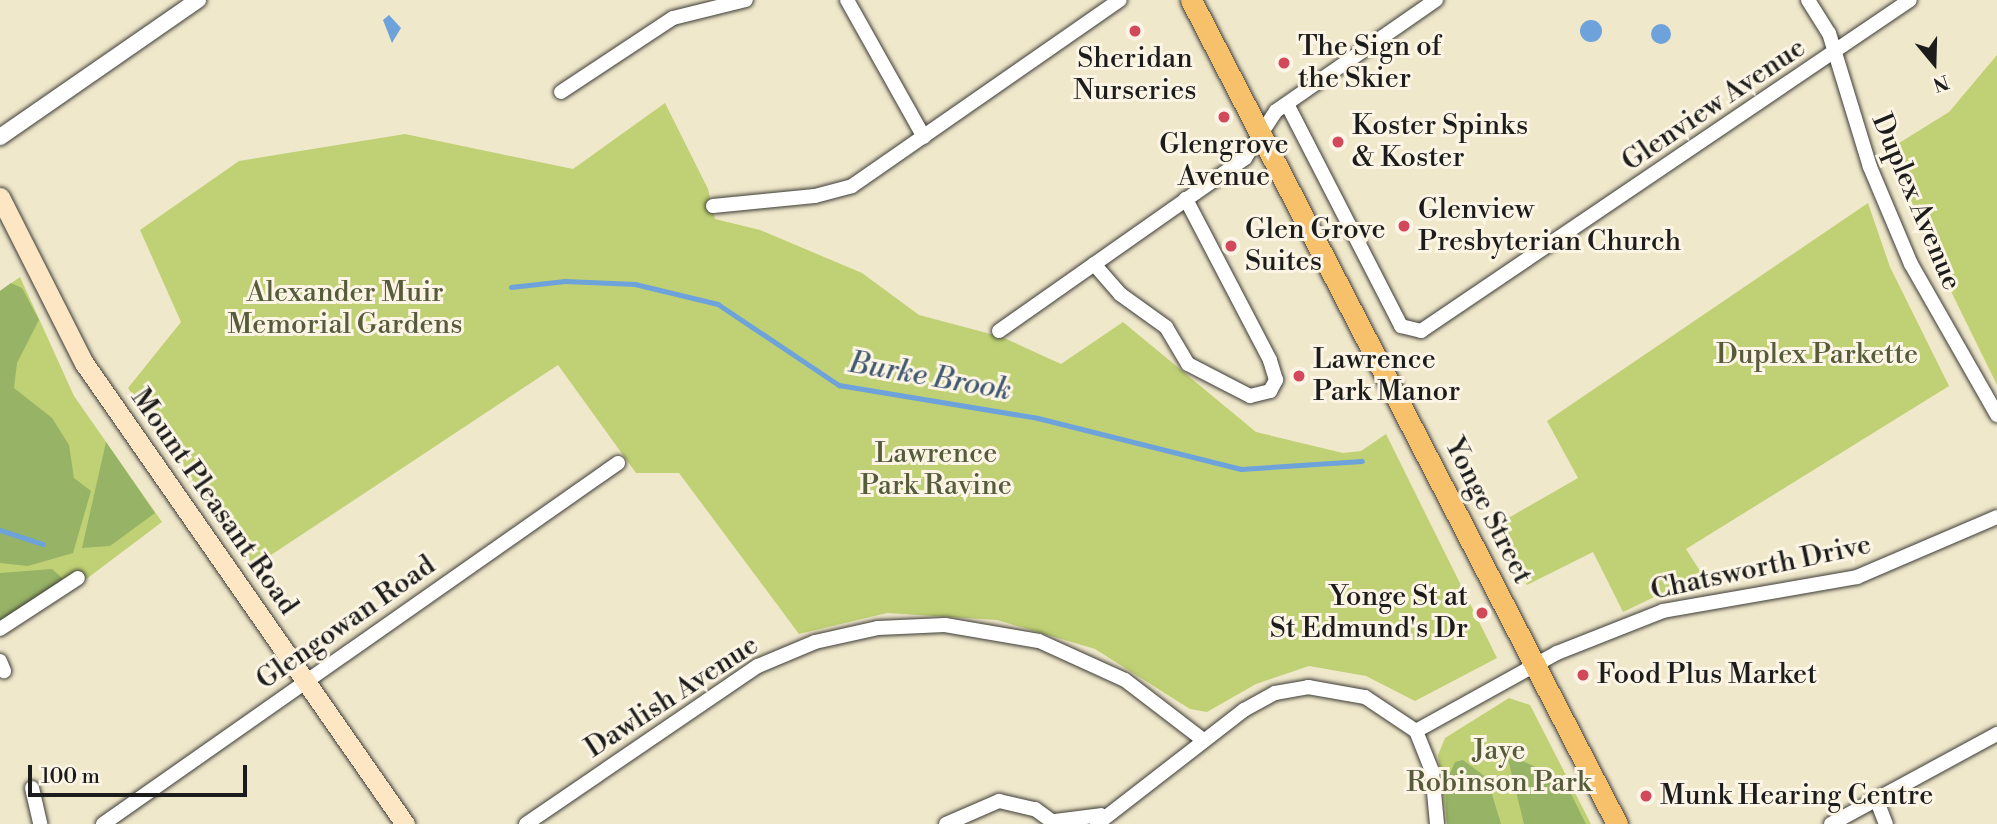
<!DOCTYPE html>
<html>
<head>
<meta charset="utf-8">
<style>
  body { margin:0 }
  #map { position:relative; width:1997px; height:824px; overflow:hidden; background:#f0e8cb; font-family:"Libre Bodoni",serif }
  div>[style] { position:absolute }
  .green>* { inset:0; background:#bfd174 }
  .forest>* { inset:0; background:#97b366 }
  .water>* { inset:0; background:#6da2da }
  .round { border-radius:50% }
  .stream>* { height:4.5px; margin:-2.25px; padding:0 2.25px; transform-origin:2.25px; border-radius:2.25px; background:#6da2da }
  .roads { filter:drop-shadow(0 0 2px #3c3b36) drop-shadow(0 0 2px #3c3b36) }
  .minor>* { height:14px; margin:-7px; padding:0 7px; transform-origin:7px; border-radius:7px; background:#fff }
  .tertiary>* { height:16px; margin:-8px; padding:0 8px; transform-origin:8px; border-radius:8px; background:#fff }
  .secondary>* { height:19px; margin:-9.5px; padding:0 9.5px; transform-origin:9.5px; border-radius:9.5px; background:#fce6c4 }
  .primary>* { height:21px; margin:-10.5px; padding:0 10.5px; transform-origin:10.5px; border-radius:10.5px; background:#f7c06b }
  .dots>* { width:19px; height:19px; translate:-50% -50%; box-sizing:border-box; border:4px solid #fcf5e5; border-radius:50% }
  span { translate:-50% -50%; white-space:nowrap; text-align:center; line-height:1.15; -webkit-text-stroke:6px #fcf5e5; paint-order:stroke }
  .poi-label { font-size:28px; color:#1c1c1c }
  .left { translate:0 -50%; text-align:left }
  .right { translate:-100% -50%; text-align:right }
  .street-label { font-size:28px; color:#1c1c1c }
  .park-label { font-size:28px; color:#555b3b }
  .water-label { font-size:30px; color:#405871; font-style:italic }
  .north { position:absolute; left:1899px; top:28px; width:70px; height:70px; -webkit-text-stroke:5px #fcf5e5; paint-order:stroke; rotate:161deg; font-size:19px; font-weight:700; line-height:28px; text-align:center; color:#1c1c1c }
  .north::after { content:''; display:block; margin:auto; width:24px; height:32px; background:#1c1c1c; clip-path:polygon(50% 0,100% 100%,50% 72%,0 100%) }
  .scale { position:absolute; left:28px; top:765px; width:219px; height:32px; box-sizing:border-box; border:4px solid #1c1c1c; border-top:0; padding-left:9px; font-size:21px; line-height:24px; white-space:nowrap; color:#1c1c1c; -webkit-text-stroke:5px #fcf5e5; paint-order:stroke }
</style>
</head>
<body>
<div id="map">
  <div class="green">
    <div style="clip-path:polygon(1997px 55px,1997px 385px,1883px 153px,1949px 112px)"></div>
    <div style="clip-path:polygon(665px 103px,708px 189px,715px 219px,760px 230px,862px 273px,919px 315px,1002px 337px,1061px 364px,1123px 322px,1256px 432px,1343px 453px,1361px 451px,1386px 434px,1497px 658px,1415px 701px,1366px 676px,1309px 666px,1256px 684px,1207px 712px,1190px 709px,1095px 649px,997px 620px,887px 613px,799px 634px,679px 473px,636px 473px,558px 365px,253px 567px,128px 388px,181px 322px,140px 230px,239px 161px,405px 134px,573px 169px)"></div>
    <div style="clip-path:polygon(1868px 203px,1890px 267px,1949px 386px,1686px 549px,1702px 574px,1623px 612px,1593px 552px,1527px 585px,1496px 525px,1578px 478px,1547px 421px)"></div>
    <div style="clip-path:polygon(20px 277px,74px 396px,162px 522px,73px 589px,63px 580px,0 622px,0 291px)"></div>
    <div style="clip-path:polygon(1509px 698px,1530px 705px,1591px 824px,1447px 824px,1438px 755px,1445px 738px)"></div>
  </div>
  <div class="forest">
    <div style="clip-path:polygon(11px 283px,22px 288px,39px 320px,17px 363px,14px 388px,52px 418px,69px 445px,74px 478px,91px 491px,73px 553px,28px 566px,0 563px,0 291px)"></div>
    <div style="clip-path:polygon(106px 442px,155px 513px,110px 546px,82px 548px)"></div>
    <div style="clip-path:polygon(52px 569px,63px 579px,0 622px,0 573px)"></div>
    <div style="clip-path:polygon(1516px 758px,1564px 780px,1586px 824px,1524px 824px,1508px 759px)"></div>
    <div style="clip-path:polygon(1463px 760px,1487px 778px,1501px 824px,1447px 824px,1445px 784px,1455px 762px)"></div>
  </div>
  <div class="water">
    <div style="clip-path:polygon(389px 15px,401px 28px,392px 43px,383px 20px)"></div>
    <div class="round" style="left:1580px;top:20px;width:22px;height:22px"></div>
    <div class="round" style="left:1651px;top:24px;width:20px;height:20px"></div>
  </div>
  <div class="stream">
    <div style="left:511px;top:287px;width:54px;rotate:-6.3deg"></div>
    <div style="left:565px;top:281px;width:70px;rotate:2.5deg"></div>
    <div style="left:635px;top:284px;width:85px;rotate:13.5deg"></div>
    <div style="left:718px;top:304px;width:146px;rotate:33.8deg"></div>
    <div style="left:839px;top:385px;width:202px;rotate:9.4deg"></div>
    <div style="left:1038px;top:418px;width:209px;rotate:14.1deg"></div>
    <div style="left:1241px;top:469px;width:121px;rotate:-3.8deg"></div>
    <div style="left:0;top:530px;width:45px;rotate:18deg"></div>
  </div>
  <div class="roads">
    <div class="minor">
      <div style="left:847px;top:0;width:157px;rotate:60.7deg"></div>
      <div style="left:1808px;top:0;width:39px;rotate:58deg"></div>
      <div style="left:1829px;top:33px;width:140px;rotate:73deg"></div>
      <div style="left:1870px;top:167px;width:105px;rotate:67.1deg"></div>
      <div style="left:1911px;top:264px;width:174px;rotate:60.3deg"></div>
      <div style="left:561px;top:92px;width:134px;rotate:-33.5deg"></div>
      <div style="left:673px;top:18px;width:75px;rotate:-13.9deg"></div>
      <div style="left:1287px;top:104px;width:250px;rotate:62.8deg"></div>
      <div style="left:1401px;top:326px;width:21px;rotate:14deg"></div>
      <div style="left:1421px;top:331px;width:590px;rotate:-34.09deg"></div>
      <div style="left:713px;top:206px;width:102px;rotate:-5.6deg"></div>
      <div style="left:815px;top:196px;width:38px;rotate:-15deg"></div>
      <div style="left:852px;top:186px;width:326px;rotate:-34.8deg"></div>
      <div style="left:1094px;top:264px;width:40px;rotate:49deg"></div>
      <div style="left:1120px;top:294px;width:57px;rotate:35.7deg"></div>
      <div style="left:1166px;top:327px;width:43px;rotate:59.3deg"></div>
      <div style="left:1188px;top:364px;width:70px;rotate:27.3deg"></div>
      <div style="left:1250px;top:396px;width:21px;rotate:-14deg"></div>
      <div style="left:1270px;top:391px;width:13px;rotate:-61deg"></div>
      <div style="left:1276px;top:380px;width:21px;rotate:-107deg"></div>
      <div style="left:1270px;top:360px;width:182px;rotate:-117.6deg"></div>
      <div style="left:999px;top:331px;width:301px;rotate:-35.1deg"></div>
      <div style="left:1245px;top:158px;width:56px;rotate:-56.6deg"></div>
      <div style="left:1276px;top:111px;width:195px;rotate:-34.8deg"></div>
      <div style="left:0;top:629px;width:93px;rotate:-33.2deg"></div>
      <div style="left:0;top:661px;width:11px;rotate:68deg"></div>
      <div style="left:1416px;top:731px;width:161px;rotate:-29deg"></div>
      <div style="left:1557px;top:653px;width:114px;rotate:-21.6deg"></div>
      <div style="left:1663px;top:611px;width:197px;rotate:-9.9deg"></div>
      <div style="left:1857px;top:577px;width:152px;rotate:-23.2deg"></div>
      <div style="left:32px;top:788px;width:37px;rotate:77deg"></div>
      <div style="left:1877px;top:801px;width:25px;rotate:69deg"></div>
      <div style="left:1055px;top:821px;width:46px;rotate:-7.4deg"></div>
      <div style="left:103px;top:824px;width:629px;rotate:-35.03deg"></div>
      <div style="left:526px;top:824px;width:281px;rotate:-34.3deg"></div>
      <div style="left:758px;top:666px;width:62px;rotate:-22.8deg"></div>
      <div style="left:815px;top:642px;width:65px;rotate:-12.5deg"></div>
      <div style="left:878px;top:628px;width:67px;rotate:-2.6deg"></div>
      <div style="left:945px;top:625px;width:95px;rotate:9.7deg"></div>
      <div style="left:1039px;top:641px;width:94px;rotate:24.4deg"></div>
      <div style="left:1125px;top:680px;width:97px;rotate:37.5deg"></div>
      <div style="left:946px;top:824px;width:58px;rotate:-23.5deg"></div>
      <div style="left:999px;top:801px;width:37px;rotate:13deg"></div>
      <div style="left:1035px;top:809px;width:26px;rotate:36deg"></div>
      <div style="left:1097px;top:824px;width:186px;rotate:-37.8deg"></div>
      <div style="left:1244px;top:710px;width:35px;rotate:-29deg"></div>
      <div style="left:1275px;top:693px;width:34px;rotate:-10deg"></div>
      <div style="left:1308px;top:687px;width:58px;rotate:10deg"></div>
      <div style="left:1365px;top:697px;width:61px;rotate:33.7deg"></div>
      <div style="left:1416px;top:731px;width:43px;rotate:68.2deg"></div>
      <div style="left:1432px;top:771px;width:53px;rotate:84.6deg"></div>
      <div style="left:1831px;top:824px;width:189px;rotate:-28.5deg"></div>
    </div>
    <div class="tertiary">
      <div style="left:0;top:137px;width:241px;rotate:-34.7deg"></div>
    </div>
    <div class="secondary">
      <div style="left:0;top:197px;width:186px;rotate:63.2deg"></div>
      <div style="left:84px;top:363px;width:562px;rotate:55.15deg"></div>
    </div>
    <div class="primary">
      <div style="left:1191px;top:0;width:928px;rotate:62.66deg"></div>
    </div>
  </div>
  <div class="dots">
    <div style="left:1135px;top:31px;background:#d1495b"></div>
    <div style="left:1284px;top:63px;background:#d1495b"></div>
    <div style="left:1224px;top:117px;background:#d1495b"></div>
    <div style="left:1338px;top:142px;background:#d1495b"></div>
    <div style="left:1404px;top:226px;background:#d1495b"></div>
    <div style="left:1231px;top:246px;background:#d1495b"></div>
    <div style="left:1299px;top:376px;background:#d1495b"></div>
    <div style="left:1482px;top:613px;background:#d1495b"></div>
    <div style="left:1583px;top:675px;background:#d1495b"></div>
    <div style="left:1646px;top:796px;background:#d1495b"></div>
  </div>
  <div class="poi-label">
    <span class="left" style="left:1298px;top:63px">The Sign of<br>the Skier</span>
    <span style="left:1135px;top:75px">Sheridan<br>Nurseries</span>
    <span class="left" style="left:1352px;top:142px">Koster Spinks<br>&amp; Koster</span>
    <span style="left:1224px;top:161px">Glengrove<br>Avenue</span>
    <span class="left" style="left:1418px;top:226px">Glenview<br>Presbyterian Church</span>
    <span class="left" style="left:1245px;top:246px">Glen Grove<br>Suites</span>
    <span class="left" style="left:1313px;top:376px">Lawrence<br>Park Manor</span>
    <span class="right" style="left:1468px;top:613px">Yonge St at<br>St Edmund's Dr</span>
    <span class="left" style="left:1597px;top:675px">Food Plus Market</span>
    <span class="left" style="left:1660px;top:796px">Munk Hearing Centre</span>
  </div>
  <div class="street-label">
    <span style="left:1714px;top:105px;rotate:-34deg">Glenview Avenue</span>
    <span style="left:1916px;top:202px;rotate:67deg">Duplex Avenue</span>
    <span style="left:214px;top:502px;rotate:55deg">Mount Pleasant Road</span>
    <span style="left:1488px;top:511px;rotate:63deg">Yonge Street</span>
    <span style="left:1761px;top:568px;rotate:-12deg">Chatsworth Drive</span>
    <span style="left:346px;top:623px;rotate:-35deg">Glengowan Road</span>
    <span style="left:672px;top:697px;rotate:-33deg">Dawlish Avenue</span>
  </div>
  <div class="park-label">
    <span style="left:345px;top:309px">Alexander Muir<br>Memorial Gardens</span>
    <span style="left:1817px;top:355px">Duplex Parkette</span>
    <span style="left:936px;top:470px">Lawrence<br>Park Ravine</span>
    <span style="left:1499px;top:767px">Jaye<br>Robinson Park</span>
  </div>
  <div class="water-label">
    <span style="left:930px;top:377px;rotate:10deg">Burke Brook</span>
  </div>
  <div class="north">N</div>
  <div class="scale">100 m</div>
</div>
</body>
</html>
